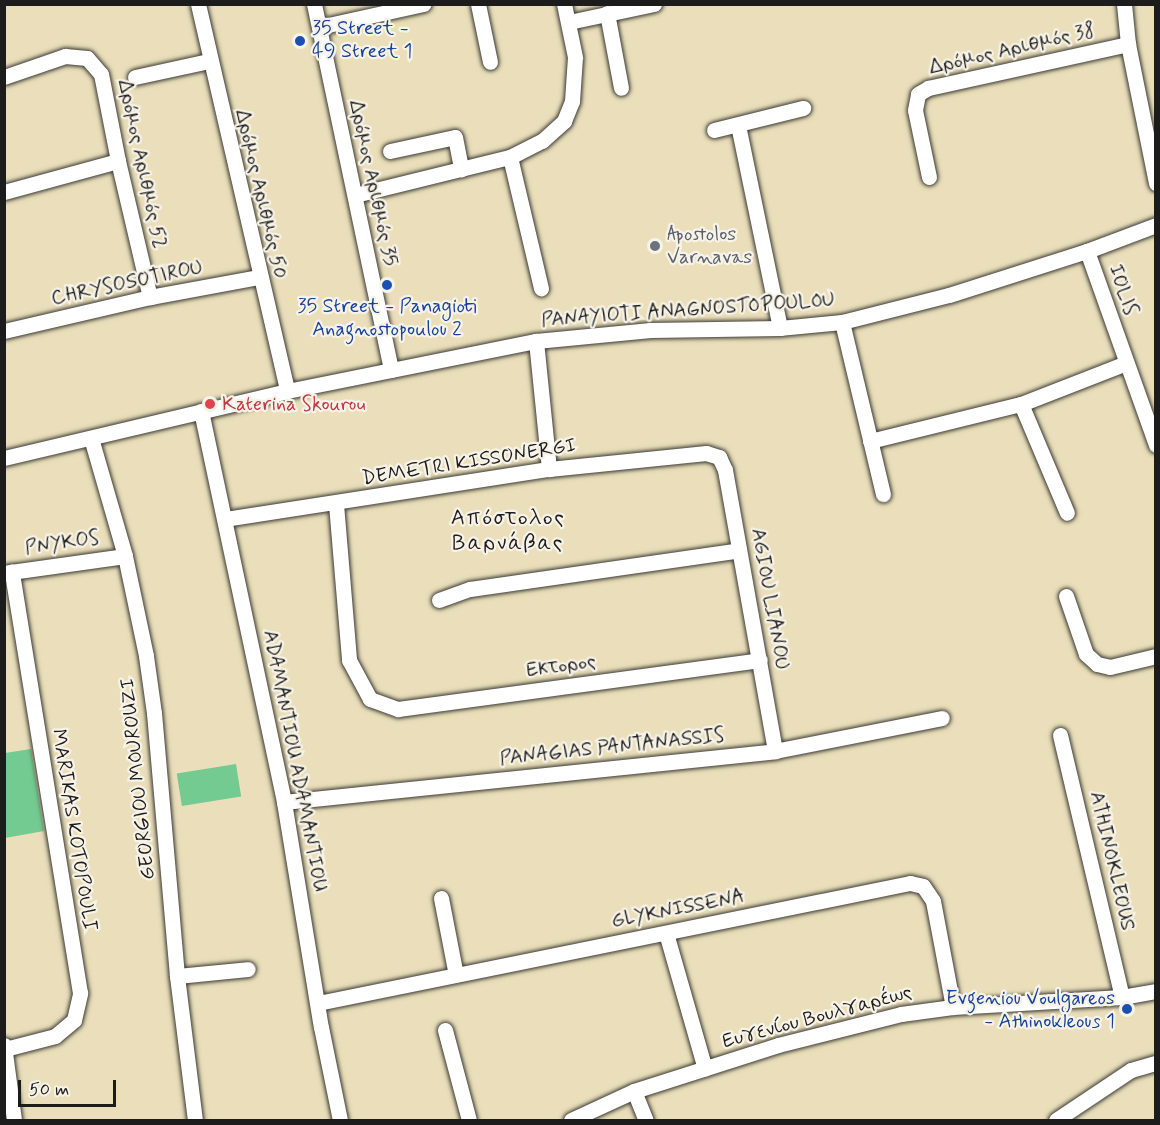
<!DOCTYPE html>
<html>
<head>
<meta charset="utf-8">
<style>
  body { margin:0 }
  #map { position:relative; width:1160px; height:1125px; overflow:hidden; background:#eadfba; font-family:Mynerve,sans-serif }
  div>[style] { position:absolute }
  .green>* { inset:0; background:#73cb91; transform-origin:0 0 }
  .roads { filter:drop-shadow(0 0 2px #3b3934) drop-shadow(0 0 2px #3b3934) }
  .street>* { height:15px; margin:-7.5px; padding:0 7.5px; transform-origin:7.5px; border-radius:7.5px; background:#fff }
  .dots>* { width:16px; height:16px; translate:-50% -50%; box-sizing:border-box; border:3px solid #f7f3e8; border-radius:50% }
  span { translate:-50% -50%; white-space:nowrap; text-align:center; line-height:1.15; -webkit-text-stroke:4.5px #f7f3e8; paint-order:stroke }
  .transit-label { font-size:20px; color:#164399 }
  .left { translate:0 -50%; text-align:left }
  .right { translate:-100% -50%; text-align:right }
  .street-label { font-size:20px; color:#1c1c1c }
  .worship-label { font-size:20px; color:#5b616d }
  .health-label { font-size:20px; color:#be3a42 }
  .quarter-label { font-size:22px; color:#1c1c1c; letter-spacing:1.5px }
  .frame { position:absolute; inset:0; border:6px solid #1c1c1c; pointer-events:none }
  .scale { position:absolute; left:18px; top:1080px; width:98px; height:27px; box-sizing:border-box; border:3px solid #1c1c1c; border-top:0; padding-left:8px; font-size:18px; line-height:21px; white-space:nowrap; color:#1c1c1c; -webkit-text-stroke:4px #f7f3e8; paint-order:stroke }
</style>
</head>
<body>
<div id="map">
  <div class="green">
    <div style="clip-path:polygon(31px 749px,44px 831px,5px 838px,5px 753px)"></div>
    <div style="left:236px;top:764px;width:33px;height:60px;rotate:81deg"></div>
  </div>
  <div class="roads">
    <div class="street">
      <div style="left:198px;top:4px;width:397px;rotate:77deg"></div>
      <div style="left:314px;top:4px;width:374px;rotate:78.1deg"></div>
      <div style="left:478px;top:4px;width:59px;rotate:78.3deg"></div>
      <div style="left:1124px;top:4px;width:40px;rotate:84.3deg"></div>
      <div style="left:1128px;top:44px;width:142px;rotate:78.6deg"></div>
      <div style="left:607px;top:13px;width:76px;rotate:79.4deg"></div>
      <div style="left:569px;top:22px;width:87px;rotate:-12deg"></div>
      <div style="left:319px;top:27px;width:107px;rotate:-12.4deg"></div>
      <div style="left:4px;top:77px;width:65px;rotate:-19deg"></div>
      <div style="left:65px;top:56px;width:22px;rotate:5deg"></div>
      <div style="left:87px;top:58px;width:21px;rotate:49deg"></div>
      <div style="left:101px;top:74px;width:89px;rotate:78.9deg"></div>
      <div style="left:118px;top:161px;width:140px;rotate:76.8deg"></div>
      <div style="left:135px;top:77px;width:76px;rotate:-12.2deg"></div>
      <div style="left:738px;top:125px;width:207px;rotate:78.3deg"></div>
      <div style="left:714px;top:130px;width:92px;rotate:-13.9deg"></div>
      <div style="left:390px;top:151px;width:66px;rotate:-12.2deg"></div>
      <div style="left:455px;top:137px;width:33px;rotate:79deg"></div>
      <div style="left:510px;top:157px;width:135px;rotate:76.7deg"></div>
      <div style="left:929px;top:177px;width:68px;rotate:-101.8deg"></div>
      <div style="left:915px;top:110px;width:16px;rotate:-79deg"></div>
      <div style="left:918px;top:94px;width:12px;rotate:-31deg"></div>
      <div style="left:928px;top:88px;width:205px;rotate:-12.4deg"></div>
      <div style="left:4px;top:192px;width:118px;rotate:-15.2deg"></div>
      <div style="left:355px;top:195px;width:160px;rotate:-13.8deg"></div>
      <div style="left:510px;top:157px;width:36px;rotate:-27deg"></div>
      <div style="left:542px;top:141px;width:30px;rotate:-42deg"></div>
      <div style="left:564px;top:121px;width:22px;rotate:-68deg"></div>
      <div style="left:572px;top:101px;width:44px;rotate:-86.1deg"></div>
      <div style="left:575px;top:57px;width:54px;rotate:-101.7deg"></div>
      <div style="left:1087px;top:251px;width:206px;rotate:70.4deg"></div>
      <div style="left:842px;top:322px;width:177px;rotate:76.6deg"></div>
      <div style="left:4px;top:331px;width:150px;rotate:-13.1deg"></div>
      <div style="left:150px;top:297px;width:111px;rotate:-10.4deg"></div>
      <div style="left:536px;top:341px;width:129px;rotate:84.2deg"></div>
      <div style="left:1021px;top:404px;width:118px;rotate:67.1deg"></div>
      <div style="left:201px;top:411px;width:400px;rotate:78deg"></div>
      <div style="left:284px;top:802px;width:228px;rotate:80.7deg"></div>
      <div style="left:321px;top:1027px;width:95px;rotate:78.5deg"></div>
      <div style="left:91px;top:438px;width:123px;rotate:73.9deg"></div>
      <div style="left:125px;top:556px;width:102px;rotate:78.1deg"></div>
      <div style="left:146px;top:656px;width:58px;rotate:82deg"></div>
      <div style="left:154px;top:713px;width:264px;rotate:85deg"></div>
      <div style="left:177px;top:976px;width:145px;rotate:82.9deg"></div>
      <div style="left:870px;top:441px;width:155px;rotate:-13.8deg"></div>
      <div style="left:1021px;top:404px;width:113px;rotate:-21.3deg"></div>
      <div style="left:4px;top:458px;width:291px;rotate:-13.3deg"></div>
      <div style="left:287px;top:391px;width:254px;rotate:-11.4deg"></div>
      <div style="left:536px;top:341px;width:115px;rotate:-5.5deg"></div>
      <div style="left:650px;top:330px;width:130px;rotate:-0.9deg"></div>
      <div style="left:780px;top:328px;width:62px;rotate:-5.5deg"></div>
      <div style="left:842px;top:322px;width:110px;rotate:-14.2deg"></div>
      <div style="left:949px;top:295px;width:145px;rotate:-17.7deg"></div>
      <div style="left:1087px;top:251px;width:74px;rotate:-20.6deg"></div>
      <div style="left:336px;top:504px;width:157px;rotate:85.2deg"></div>
      <div style="left:349px;top:660px;width:44px;rotate:61.7deg"></div>
      <div style="left:370px;top:699px;width:30px;rotate:20deg"></div>
      <div style="left:398px;top:709px;width:365px;rotate:-7.7deg"></div>
      <div style="left:225px;top:519px;width:328px;rotate:-8.8deg"></div>
      <div style="left:549px;top:469px;width:158px;rotate:-5.8deg"></div>
      <div style="left:706px;top:453px;width:14px;rotate:17deg"></div>
      <div style="left:719px;top:457px;width:14px;rotate:65deg"></div>
      <div style="left:725px;top:470px;width:285px;rotate:79.9deg"></div>
      <div style="left:4px;top:573px;width:122px;rotate:-8deg"></div>
      <div style="left:1066px;top:596px;width:61px;rotate:71deg"></div>
      <div style="left:1086px;top:654px;width:15px;rotate:42deg"></div>
      <div style="left:1097px;top:664px;width:13px;rotate:13deg"></div>
      <div style="left:1110px;top:667px;width:47px;rotate:-13.4deg"></div>
      <div style="left:439px;top:600px;width:33px;rotate:-20deg"></div>
      <div style="left:470px;top:589px;width:272px;rotate:-8.2deg"></div>
      <div style="left:1060px;top:735px;width:269px;rotate:76.7deg"></div>
      <div style="left:284px;top:802px;width:494px;rotate:-5.9deg"></div>
      <div style="left:775px;top:751px;width:170px;rotate:-11.2deg"></div>
      <div style="left:441px;top:898px;width:78px;rotate:79deg"></div>
      <div style="left:666px;top:933px;width:141px;rotate:74deg"></div>
      <div style="left:177px;top:976px;width:71px;rotate:-5.6deg"></div>
      <div style="left:318px;top:1003px;width:604px;rotate:-11.46deg"></div>
      <div style="left:910px;top:883px;width:13px;rotate:13deg"></div>
      <div style="left:923px;top:886px;width:18px;rotate:56deg"></div>
      <div style="left:933px;top:901px;width:108px;rotate:79.3deg"></div>
      <div style="left:445px;top:1030px;width:93px;rotate:75.1deg"></div>
      <div style="left:4px;top:1045px;width:76px;rotate:82.4deg"></div>
      <div style="left:5px;top:1049px;width:52px;rotate:-14.6deg"></div>
      <div style="left:55px;top:1036px;width:25px;rotate:-40deg"></div>
      <div style="left:74px;top:1020px;width:28px;rotate:-77deg"></div>
      <div style="left:80px;top:993px;width:427px;rotate:-99.2deg"></div>
      <div style="left:634px;top:1091px;width:31px;rotate:68deg"></div>
      <div style="left:571px;top:1120px;width:69px;rotate:-24.7deg"></div>
      <div style="left:634px;top:1091px;width:151px;rotate:-17.7deg"></div>
      <div style="left:778px;top:1045px;width:127px;rotate:-14.1deg"></div>
      <div style="left:901px;top:1014px;width:52px;rotate:-7.7deg"></div>
      <div style="left:953px;top:1007px;width:169px;rotate:-3.4deg"></div>
      <div style="left:1122px;top:997px;width:35px;rotate:-10deg"></div>
      <div style="left:1056px;top:1120px;width:90px;rotate:-33.7deg"></div>
      <div style="left:1131px;top:1070px;width:26px;rotate:-16deg"></div>
    </div>
  </div>
  <div class="dots">
    <div style="left:300px;top:41px;background:#1a4fb4"></div>
    <div style="left:655px;top:246px;background:#6b7280"></div>
    <div style="left:387px;top:285px;background:#1a4fb4"></div>
    <div style="left:210px;top:404px;background:#e0444e"></div>
    <div style="left:1127px;top:1009px;background:#1a4fb4"></div>
  </div>
  <div class="transit-label">
    <span class="left" style="left:312px;top:40px">35 Street -<br>49 Street 1</span>
    <span style="left:387px;top:318px">35 Street - Panagioti<br>Anagnostopoulou 2</span>
    <span class="right" style="left:1115px;top:1010px">Evgeniou Voulgareos<br>- Athinokleous 1</span>
  </div>
  <div class="street-label">
    <span style="left:1012px;top:49px;rotate:-13deg">Δρόμος Αριθμός 38</span>
    <span style="left:142px;top:164px;rotate:78deg">Δρόμος Αριθμός 52</span>
    <span style="left:373px;top:183px;rotate:78deg">Δρόμος Αριθμός 35</span>
    <span style="left:261px;top:194px;rotate:77deg">Δρόμος Αριθμός 50</span>
    <span style="left:127px;top:283px;rotate:-12deg">CHRYSOSOTIROU</span>
    <span style="left:1123px;top:290px;rotate:71deg">IOLIS</span>
    <span style="left:688px;top:310px;rotate:-4deg">PANAYIOTI ANAGNOSTOPOULOU</span>
    <span style="left:469px;top:462px;rotate:-9deg">DEMETRI KISSONERGI</span>
    <span style="left:62px;top:543px;rotate:-8deg">PNYKOS</span>
    <span style="left:770px;top:599px;rotate:80deg">AGIOU LIANOU</span>
    <span style="left:561px;top:666px;rotate:-8deg">Εκτορος</span>
    <span style="left:612px;top:747px;rotate:-6deg">PANAGIAS PANTANASSIS</span>
    <span style="left:295px;top:761px;rotate:79deg">ADAMANTIOU ADAMANTIOU</span>
    <span style="left:138px;top:779px;rotate:-96deg">GEORGIOU MOUROUZI</span>
    <span style="left:74px;top:830px;rotate:81deg">MARIKAS KOTOPOULI</span>
    <span style="left:1112px;top:861px;rotate:77deg">ATHINOKLEOUS</span>
    <span style="left:678px;top:909px;rotate:-11deg">GLYKNISSENA</span>
    <span style="left:817px;top:1017px;rotate:-15deg">Ευγενίου Βουλγαρέως</span>
  </div>
  <div class="worship-label">
    <span class="left" style="left:667px;top:246px">Apostolos<br>Varnavas</span>
  </div>
  <div class="health-label">
    <span class="left" style="left:222px;top:404px">Katerina Skourou</span>
  </div>
  <div class="quarter-label">
    <span style="left:508px;top:531px">Απόστολος<br>Βαρνάβας</span>
  </div>
  <div class="frame"></div>
  <div class="scale">50 m</div>
</div>
</body>
</html>
